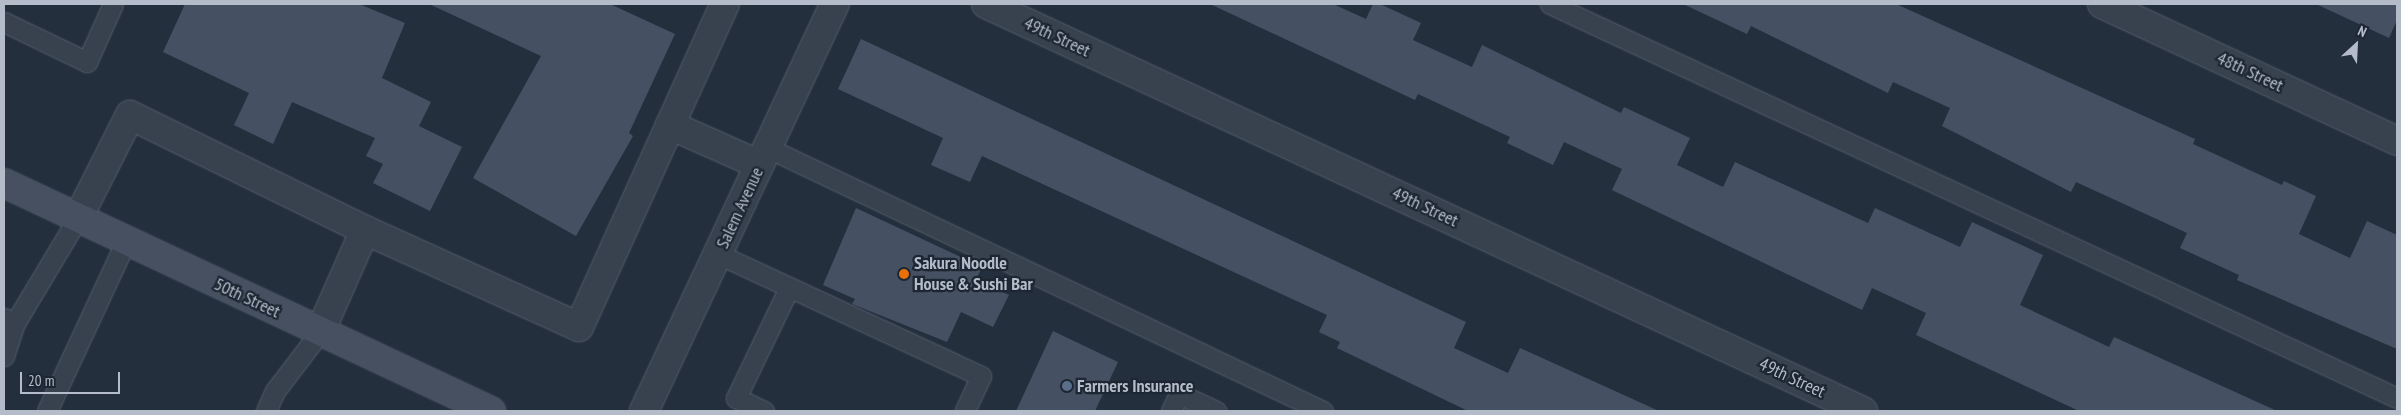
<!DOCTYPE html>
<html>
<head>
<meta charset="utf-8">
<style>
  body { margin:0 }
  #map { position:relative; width:2401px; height:415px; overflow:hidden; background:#242f3e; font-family:"PT Sans Narrow",sans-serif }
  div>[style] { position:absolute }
  .building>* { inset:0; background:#455162 }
  .roads { filter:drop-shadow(0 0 1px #565f6c) drop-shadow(0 0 1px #565f6c) }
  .lane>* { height:19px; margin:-9.5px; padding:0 9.5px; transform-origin:9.5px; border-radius:9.5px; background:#38414e }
  .street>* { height:28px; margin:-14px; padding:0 14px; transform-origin:14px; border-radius:14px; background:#38414e }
  .secondary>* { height:28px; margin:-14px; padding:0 14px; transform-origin:14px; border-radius:14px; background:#465061 }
  .dots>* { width:14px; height:14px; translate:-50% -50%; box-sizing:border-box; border:2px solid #1d2633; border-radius:50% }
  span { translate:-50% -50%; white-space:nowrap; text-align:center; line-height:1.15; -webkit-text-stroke:4.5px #1d2633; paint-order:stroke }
  .street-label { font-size:18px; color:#b4bcc9 }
  .poi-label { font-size:18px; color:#b4bcc9; font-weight:700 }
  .left { translate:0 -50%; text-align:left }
  .frame { position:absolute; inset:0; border:5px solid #b4bcc9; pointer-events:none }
  .north { position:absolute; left:2331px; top:20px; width:50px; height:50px; -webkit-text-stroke:4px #1d2633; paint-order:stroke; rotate:25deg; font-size:14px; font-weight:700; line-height:20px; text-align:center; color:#b4bcc9 }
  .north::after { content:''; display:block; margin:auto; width:18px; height:22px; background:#b4bcc9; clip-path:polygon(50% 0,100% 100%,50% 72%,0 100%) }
  .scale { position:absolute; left:20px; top:372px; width:100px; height:22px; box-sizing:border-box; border:2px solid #b4bcc9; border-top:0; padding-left:6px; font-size:15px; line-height:18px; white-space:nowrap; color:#b4bcc9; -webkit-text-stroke:4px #1d2633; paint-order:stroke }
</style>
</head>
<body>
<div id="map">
  <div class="building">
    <div style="clip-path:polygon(185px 4px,359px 4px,405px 23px,382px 78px,431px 102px,419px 126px,462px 147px,430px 211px,373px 183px,383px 164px,366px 156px,375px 138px,292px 102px,273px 144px,234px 125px,249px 93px,163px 52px)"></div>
    <div style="clip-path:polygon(429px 4px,610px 4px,675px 34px,629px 133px,633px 136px,576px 236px,473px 178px,541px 56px)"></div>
    <div style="clip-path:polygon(1210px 4px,1333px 4px,1366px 19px,1373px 4px,1380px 4px,1421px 23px,1413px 40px,1472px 67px,1482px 45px,1621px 113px,1624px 107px,1690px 138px,1677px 165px,1723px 187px,1735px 162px,1868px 223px,1875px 208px,1960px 247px,1972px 222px,2043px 255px,2020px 305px,2109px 347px,2114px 337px,2277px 411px,2079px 411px,1916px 335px,1926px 313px,1872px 288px,1862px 310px,1612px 190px,1622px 169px,1564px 142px,1553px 165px,1507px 143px,1510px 137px,1418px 94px,1415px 100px)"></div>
    <div style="clip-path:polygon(1683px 4px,1896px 4px,2195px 139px,2193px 144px,2282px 185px,2284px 181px,2316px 196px,2299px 234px,2350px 258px,2367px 221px,2397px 235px,2397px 349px,2237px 280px,2239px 275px,2180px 248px,2187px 233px,2076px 182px,2071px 192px,1942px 126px,1950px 108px,1893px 82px,1888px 93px,1751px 26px,1747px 34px)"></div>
    <div style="clip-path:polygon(2316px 4px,2397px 4px,2397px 20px,2389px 38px)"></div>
    <div style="clip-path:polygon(861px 39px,1466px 322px,1454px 348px,1508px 373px,1520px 348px,1659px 411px,1468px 411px,1337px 348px,1340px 342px,1319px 332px,1327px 315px,982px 156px,970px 182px,931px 165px,943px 138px,838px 89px)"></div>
    <div style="clip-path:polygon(856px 208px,982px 267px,976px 280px,1009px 295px,993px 327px,961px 312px,947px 342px,852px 304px,855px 299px,823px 285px)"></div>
    <div style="clip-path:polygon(1053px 331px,1118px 362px,1095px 411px,1016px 411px)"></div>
  </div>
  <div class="roads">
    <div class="lane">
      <div style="left:1550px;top:4px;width:934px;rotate:24.95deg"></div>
      <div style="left:4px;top:22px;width:92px;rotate:25.7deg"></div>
      <div style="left:87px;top:62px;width:64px;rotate:-65.9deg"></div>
      <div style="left:768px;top:148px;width:614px;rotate:25.36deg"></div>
      <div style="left:718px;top:254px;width:290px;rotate:24.9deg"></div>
      <div style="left:981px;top:376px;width:38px;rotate:115deg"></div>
      <div style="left:4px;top:318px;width:12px;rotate:24deg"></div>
      <div style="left:15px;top:323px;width:125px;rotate:-59.1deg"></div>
      <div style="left:4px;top:356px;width:35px;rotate:-72deg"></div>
      <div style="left:47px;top:411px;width:187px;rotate:-65.1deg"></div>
      <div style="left:266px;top:411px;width:22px;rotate:-66deg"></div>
      <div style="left:275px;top:391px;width:74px;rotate:-52.7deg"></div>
      <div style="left:764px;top:411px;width:31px;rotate:-155deg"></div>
      <div style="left:736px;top:398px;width:122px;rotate:-64.3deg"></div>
      <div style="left:1171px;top:411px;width:19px;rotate:-65deg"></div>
      <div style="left:1179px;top:394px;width:41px;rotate:24.7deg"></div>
    </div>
    <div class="street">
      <div style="left:986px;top:4px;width:967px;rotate:24.9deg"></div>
      <div style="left:2102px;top:4px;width:325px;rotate:24.9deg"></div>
      <div style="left:670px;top:125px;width:98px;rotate:24deg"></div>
      <div style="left:79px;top:216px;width:113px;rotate:-63.2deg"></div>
      <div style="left:130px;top:115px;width:262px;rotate:26.1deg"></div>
      <div style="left:365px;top:230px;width:235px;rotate:24.4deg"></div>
      <div style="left:579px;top:327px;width:354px;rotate:-65.7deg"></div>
      <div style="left:320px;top:332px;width:111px;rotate:-66.2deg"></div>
      <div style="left:644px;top:411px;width:450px;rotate:-64.9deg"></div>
    </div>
    <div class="secondary">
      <div style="left:4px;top:183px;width:538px;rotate:25.09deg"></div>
    </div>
  </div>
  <div class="dots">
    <div style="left:904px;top:274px;background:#e8710a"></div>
    <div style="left:1067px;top:386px;background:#5c6f8a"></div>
  </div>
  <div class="street-label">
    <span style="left:1057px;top:37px;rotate:25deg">49th Street</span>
    <span style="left:2250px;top:72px;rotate:25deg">48th Street</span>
    <span style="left:1425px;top:207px;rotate:25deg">49th Street</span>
    <span style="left:740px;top:208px;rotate:-65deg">Salem Avenue</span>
    <span style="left:247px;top:298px;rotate:25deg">50th Street</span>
    <span style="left:1792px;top:378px;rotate:25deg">49th Street</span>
  </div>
  <div class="poi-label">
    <span class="left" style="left:914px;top:274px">Sakura Noodle<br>House &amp; Sushi Bar</span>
    <span class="left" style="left:1077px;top:386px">Farmers Insurance</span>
  </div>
  <div class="frame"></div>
  <div class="north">N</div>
  <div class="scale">20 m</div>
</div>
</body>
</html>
